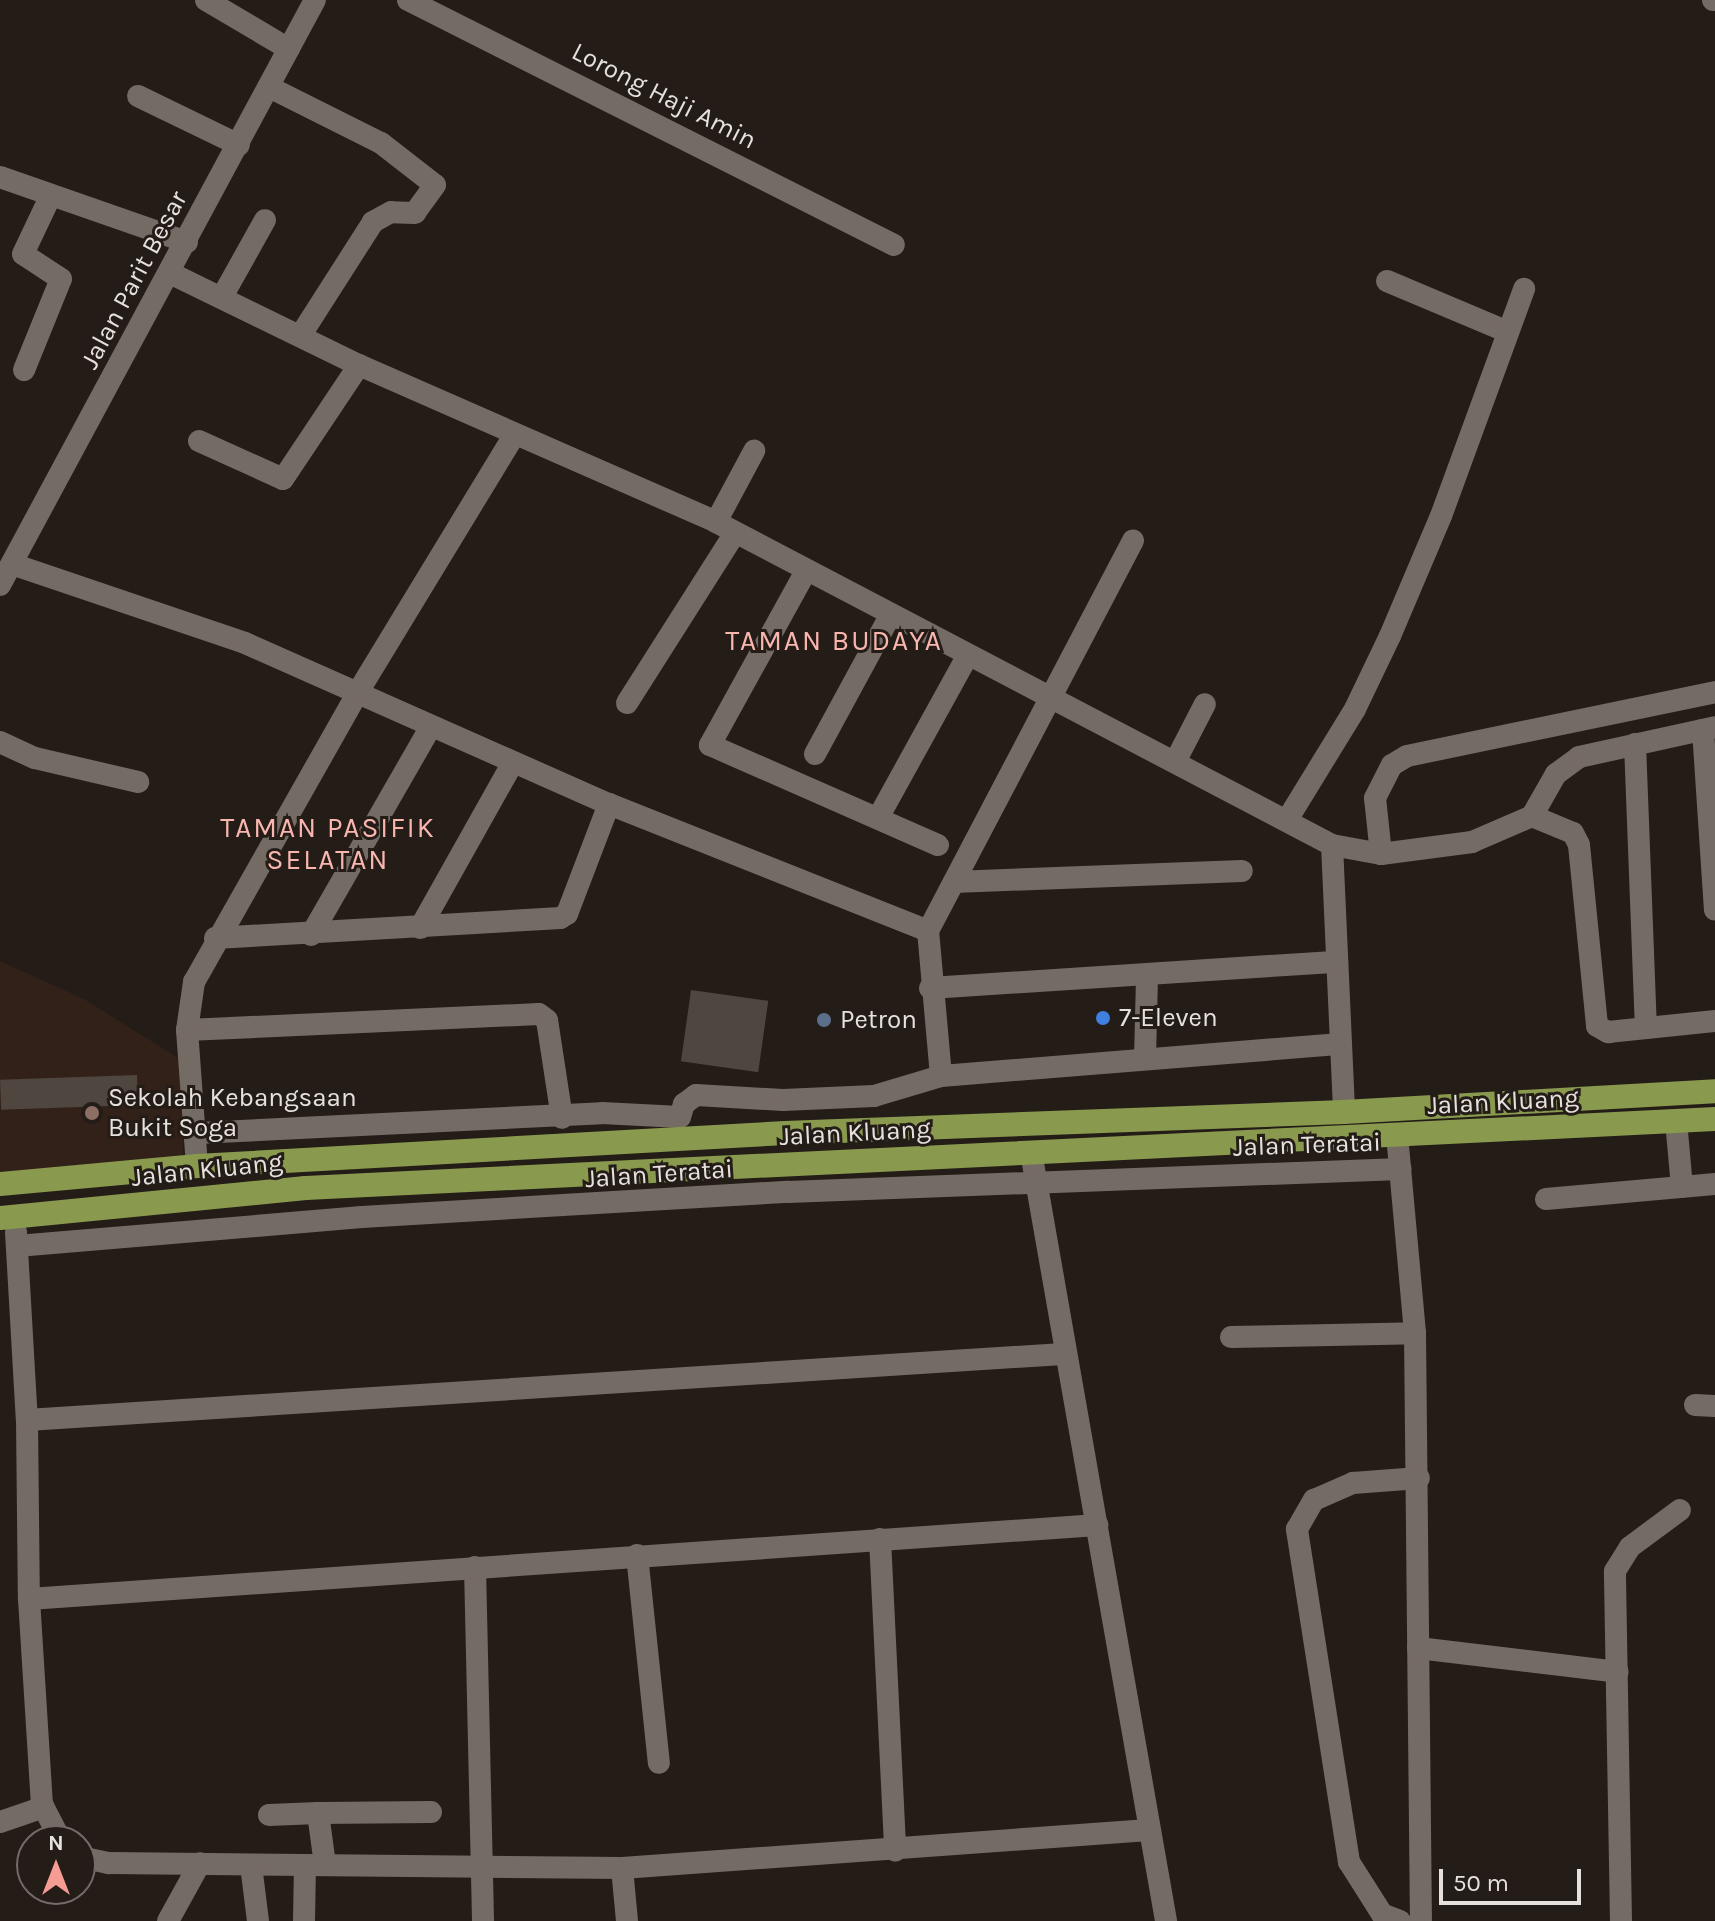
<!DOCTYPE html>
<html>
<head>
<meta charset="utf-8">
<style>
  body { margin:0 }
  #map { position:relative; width:1715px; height:1921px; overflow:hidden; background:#241c17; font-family:Karla,sans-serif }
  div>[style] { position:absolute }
  .education>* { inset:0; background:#322118 }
  .building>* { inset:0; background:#4f4640; transform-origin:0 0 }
  .minor>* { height:22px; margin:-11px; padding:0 11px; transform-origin:11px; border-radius:11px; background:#756b65 }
  .highway>* { height:24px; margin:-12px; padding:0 12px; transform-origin:12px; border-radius:12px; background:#899a4e }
  .dots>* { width:22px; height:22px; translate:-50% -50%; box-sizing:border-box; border:4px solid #241c17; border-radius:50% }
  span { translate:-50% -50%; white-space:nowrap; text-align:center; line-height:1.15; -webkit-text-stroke:6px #241c17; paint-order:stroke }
  .street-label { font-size:26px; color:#e7e1de }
  .poi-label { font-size:26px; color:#e7e1de }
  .left { translate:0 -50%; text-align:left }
  .neighbourhood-label { font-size:28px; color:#f9b6af; letter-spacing:2px }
  .north { position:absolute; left:16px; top:1825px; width:80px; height:80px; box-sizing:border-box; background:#241c17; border:2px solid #726b67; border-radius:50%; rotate:0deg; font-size:22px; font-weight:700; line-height:32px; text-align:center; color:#e7e1de }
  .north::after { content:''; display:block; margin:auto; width:28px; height:36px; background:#f59c94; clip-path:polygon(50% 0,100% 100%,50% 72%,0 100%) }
  .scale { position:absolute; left:1439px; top:1869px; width:142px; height:36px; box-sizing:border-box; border:4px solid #e7e1de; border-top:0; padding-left:10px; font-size:24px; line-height:28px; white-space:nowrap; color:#e7e1de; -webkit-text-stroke:6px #241c17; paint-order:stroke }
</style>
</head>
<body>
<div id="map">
  <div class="education">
    <div style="clip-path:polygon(0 961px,84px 999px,183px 1061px,183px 1164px,0 1177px)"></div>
  </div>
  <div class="building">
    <div style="left:691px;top:990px;width:78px;height:72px;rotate:8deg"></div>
    <div style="left:137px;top:1075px;width:30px;height:137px;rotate:88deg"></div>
  </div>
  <div class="minor">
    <div style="left:206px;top:0;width:96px;rotate:30.6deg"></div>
    <div style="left:408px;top:0;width:544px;rotate:26.75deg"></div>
    <div style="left:1713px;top:0;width:2px"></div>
    <div style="left:269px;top:87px;width:125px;rotate:26.6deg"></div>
    <div style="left:381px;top:143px;width:68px;rotate:37.9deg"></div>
    <div style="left:435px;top:185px;width:34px;rotate:126deg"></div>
    <div style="left:415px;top:213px;width:24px;rotate:-178deg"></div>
    <div style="left:391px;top:212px;width:21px;rotate:151deg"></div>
    <div style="left:373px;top:222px;width:135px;rotate:122.6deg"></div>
    <div style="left:138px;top:96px;width:112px;rotate:25.9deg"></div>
    <div style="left:0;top:177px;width:198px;rotate:19.2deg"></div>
    <div style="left:170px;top:273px;width:210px;rotate:26deg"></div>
    <div style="left:359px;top:365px;width:390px;rotate:23.7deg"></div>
    <div style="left:716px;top:522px;width:696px;rotate:27.67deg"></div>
    <div style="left:1332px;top:845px;width:50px;rotate:10.4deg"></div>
    <div style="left:1381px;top:854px;width:92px;rotate:-7.5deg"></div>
    <div style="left:1472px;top:842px;width:65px;rotate:-23.4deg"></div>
    <div style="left:1532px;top:816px;width:48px;rotate:-60.3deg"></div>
    <div style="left:1556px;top:774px;width:29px;rotate:-36deg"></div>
    <div style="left:1579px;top:757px;width:139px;rotate:-12.4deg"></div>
    <div style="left:1387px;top:281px;width:131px;rotate:22.9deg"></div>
    <div style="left:222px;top:297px;width:88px;rotate:-60.8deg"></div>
    <div style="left:24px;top:370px;width:98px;rotate:-67.9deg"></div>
    <div style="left:61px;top:279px;width:45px;rotate:-146.7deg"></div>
    <div style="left:23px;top:254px;width:65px;rotate:-64.6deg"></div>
    <div style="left:199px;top:441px;width:92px;rotate:24.3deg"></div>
    <div style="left:283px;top:479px;width:137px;rotate:-56.3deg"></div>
    <div style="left:716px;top:522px;width:81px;rotate:-61.8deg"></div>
    <div style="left:12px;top:564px;width:246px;rotate:18.7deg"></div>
    <div style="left:245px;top:643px;width:398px;rotate:23.9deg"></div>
    <div style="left:609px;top:804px;width:343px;rotate:21.7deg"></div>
    <div style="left:806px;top:571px;width:199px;rotate:118.9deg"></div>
    <div style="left:710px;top:745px;width:249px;rotate:23.7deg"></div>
    <div style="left:0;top:585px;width:664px;rotate:-61.7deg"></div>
    <div style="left:627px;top:703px;width:201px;rotate:-57.6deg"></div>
    <div style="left:1703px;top:730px;width:180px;rotate:86.2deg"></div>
    <div style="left:0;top:742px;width:38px;rotate:25deg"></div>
    <div style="left:35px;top:758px;width:106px;rotate:13.1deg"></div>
    <div style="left:1635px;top:744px;width:284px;rotate:87.8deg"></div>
    <div style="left:815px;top:754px;width:159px;rotate:-61.5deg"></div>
    <div style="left:1175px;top:762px;width:65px;rotate:-62.7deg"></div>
    <div style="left:1532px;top:816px;width:44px;rotate:22.5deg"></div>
    <div style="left:1573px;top:833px;width:13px;rotate:63deg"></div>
    <div style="left:1579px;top:845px;width:182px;rotate:84.3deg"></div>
    <div style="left:1597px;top:1026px;width:13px;rotate:29deg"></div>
    <div style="left:1608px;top:1032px;width:108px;rotate:-5.9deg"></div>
    <div style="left:878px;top:818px;width:186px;rotate:-61.1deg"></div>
    <div style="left:1287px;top:820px;width:130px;rotate:-58.5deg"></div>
    <div style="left:1355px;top:709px;width:81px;rotate:-64.4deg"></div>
    <div style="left:1390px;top:636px;width:130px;rotate:-67deg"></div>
    <div style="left:1441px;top:516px;width:242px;rotate:-69.9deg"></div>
    <div style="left:1332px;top:845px;width:267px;rotate:87.4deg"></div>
    <div style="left:1381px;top:854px;width:56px;rotate:-96.1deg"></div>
    <div style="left:1375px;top:798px;width:37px;rotate:-63deg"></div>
    <div style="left:1392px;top:765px;width:17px;rotate:-31deg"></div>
    <div style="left:1407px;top:756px;width:315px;rotate:-11.7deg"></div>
    <div style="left:954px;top:882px;width:288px;rotate:-2.2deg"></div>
    <div style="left:420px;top:928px;width:190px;rotate:-60.7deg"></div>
    <div style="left:311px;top:935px;width:241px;rotate:-60.1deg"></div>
    <div style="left:215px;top:938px;width:346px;rotate:-3.3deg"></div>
    <div style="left:560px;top:918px;width:8px;rotate:-30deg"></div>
    <div style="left:567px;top:914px;width:118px;rotate:-69.1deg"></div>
    <div style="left:930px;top:988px;width:408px;rotate:-3.7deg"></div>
    <div style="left:187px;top:1030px;width:352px;rotate:-2.6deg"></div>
    <div style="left:539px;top:1014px;width:10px;rotate:37deg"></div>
    <div style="left:547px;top:1020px;width:99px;rotate:81.3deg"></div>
    <div style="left:1145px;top:1059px;width:83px;rotate:-88.6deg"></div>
    <div style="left:941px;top:1076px;width:146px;rotate:-95.1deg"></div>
    <div style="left:928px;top:931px;width:441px;rotate:-62.3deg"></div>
    <div style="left:1676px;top:1121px;width:66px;rotate:84.8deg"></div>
    <div style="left:198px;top:1133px;width:404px;rotate:-2.8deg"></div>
    <div style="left:602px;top:1113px;width:78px;rotate:2.9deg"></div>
    <div style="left:680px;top:1117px;width:14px;rotate:-73deg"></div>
    <div style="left:684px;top:1104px;width:15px;rotate:-37deg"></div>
    <div style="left:696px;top:1095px;width:87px;rotate:3.3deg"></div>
    <div style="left:783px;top:1100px;width:91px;rotate:-2.5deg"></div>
    <div style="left:874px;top:1096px;width:70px;rotate:-16.6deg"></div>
    <div style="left:941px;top:1076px;width:401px;rotate:-4.6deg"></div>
    <div style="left:1397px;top:1135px;width:199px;rotate:84.8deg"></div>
    <div style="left:1415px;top:1333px;width:588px;rotate:89.42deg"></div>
    <div style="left:1031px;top:1152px;width:781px;rotate:80.04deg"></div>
    <div style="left:197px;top:1166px;width:136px;rotate:-94.2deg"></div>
    <div style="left:187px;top:1030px;width:49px;rotate:-81.7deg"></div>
    <div style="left:194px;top:982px;width:333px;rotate:-60.5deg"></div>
    <div style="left:358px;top:692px;width:302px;rotate:-58.7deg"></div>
    <div style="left:1546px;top:1199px;width:170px;rotate:-5.1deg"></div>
    <div style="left:16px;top:1232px;width:188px;rotate:86.7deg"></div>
    <div style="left:27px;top:1420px;width:179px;rotate:89.4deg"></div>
    <div style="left:29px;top:1599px;width:205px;rotate:86.4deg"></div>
    <div style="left:42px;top:1804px;width:42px;rotate:62.8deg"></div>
    <div style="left:17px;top:1246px;width:346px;rotate:-4.8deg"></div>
    <div style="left:362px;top:1217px;width:427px;rotate:-3.4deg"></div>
    <div style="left:788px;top:1192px;width:613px;rotate:-2.15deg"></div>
    <div style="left:1231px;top:1337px;width:184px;rotate:-1.2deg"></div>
    <div style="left:1695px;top:1405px;width:20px;rotate:3deg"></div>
    <div style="left:27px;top:1420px;width:1038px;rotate:-3.65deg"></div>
    <div style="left:880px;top:1539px;width:312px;rotate:87.2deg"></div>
    <div style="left:637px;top:1555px;width:209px;rotate:84deg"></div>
    <div style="left:475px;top:1567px;width:354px;rotate:88.7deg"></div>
    <div style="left:29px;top:1599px;width:1071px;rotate:-3.96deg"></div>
    <div style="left:1418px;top:1648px;width:201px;rotate:6.8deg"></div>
    <div style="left:318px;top:1813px;width:113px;rotate:-0.5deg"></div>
    <div style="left:269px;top:1815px;width:49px;rotate:-2.3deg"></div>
    <div style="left:318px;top:1813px;width:52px;rotate:82.3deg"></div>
    <div style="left:0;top:1822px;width:46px;rotate:-18.8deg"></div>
    <div style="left:80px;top:1857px;width:30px;rotate:12deg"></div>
    <div style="left:109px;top:1863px;width:513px;rotate:0.56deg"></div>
    <div style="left:622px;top:1868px;width:528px;rotate:-4.12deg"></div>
    <div style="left:251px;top:1865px;width:56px;rotate:82.9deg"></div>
    <div style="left:622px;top:1868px;width:53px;rotate:84.6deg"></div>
    <div style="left:168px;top:1921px;width:66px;rotate:-61.1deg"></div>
    <div style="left:304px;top:1921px;width:55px;rotate:-89deg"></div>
    <div style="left:1400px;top:1921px;width:19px;rotate:-159deg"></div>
    <div style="left:1382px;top:1914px;width:62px;rotate:-122.4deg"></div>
    <div style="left:1349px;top:1862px;width:337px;rotate:-98.9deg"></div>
    <div style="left:1297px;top:1529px;width:34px;rotate:-60deg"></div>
    <div style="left:1314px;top:1500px;width:43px;rotate:-23.6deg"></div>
    <div style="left:1353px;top:1483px;width:66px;rotate:-4.3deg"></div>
    <div style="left:1621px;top:1921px;width:350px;rotate:-91deg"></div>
    <div style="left:1615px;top:1571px;width:28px;rotate:-58deg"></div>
    <div style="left:1630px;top:1547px;width:62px;rotate:-36.5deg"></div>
  </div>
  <div class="highway">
    <div style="left:0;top:1184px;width:198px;rotate:-5.2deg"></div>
    <div style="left:197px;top:1166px;width:589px;rotate:-3.21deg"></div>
    <div style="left:785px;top:1133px;width:559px;rotate:-2.15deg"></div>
    <div style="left:1344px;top:1112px;width:372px;rotate:-3.2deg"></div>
    <div style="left:0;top:1218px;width:307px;rotate:-5.6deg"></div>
    <div style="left:306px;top:1188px;width:1411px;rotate:-2.8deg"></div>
  </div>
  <div class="dots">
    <div style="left:1103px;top:1018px;background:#3f7fe0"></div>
    <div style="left:824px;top:1020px;background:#5c6f8a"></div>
    <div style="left:92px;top:1113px;background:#8d6e63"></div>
  </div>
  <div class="street-label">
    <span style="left:664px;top:96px;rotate:27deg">Lorong Haji Amin</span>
    <span style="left:134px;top:280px;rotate:-62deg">Jalan Parit Besar</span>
    <span style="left:1503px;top:1102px;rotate:-3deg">Jalan Kluang</span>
    <span style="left:855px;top:1133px;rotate:-3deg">Jalan Kluang</span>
    <span style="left:1307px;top:1145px;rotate:-2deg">Jalan Teratai</span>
    <span style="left:207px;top:1170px;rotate:-6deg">Jalan Kluang</span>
    <span style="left:659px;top:1174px;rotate:-4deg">Jalan Teratai</span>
  </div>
  <div class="poi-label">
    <span class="left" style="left:1119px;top:1018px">7-Eleven</span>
    <span class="left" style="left:840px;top:1020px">Petron</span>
    <span class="left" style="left:108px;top:1113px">Sekolah Kebangsaan<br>Bukit Soga</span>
  </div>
  <div class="neighbourhood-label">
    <span style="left:834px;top:641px">TAMAN BUDAYA</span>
    <span style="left:328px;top:844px">TAMAN PASIFIK<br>SELATAN</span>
  </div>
  <div class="north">N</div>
  <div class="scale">50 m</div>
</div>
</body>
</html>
